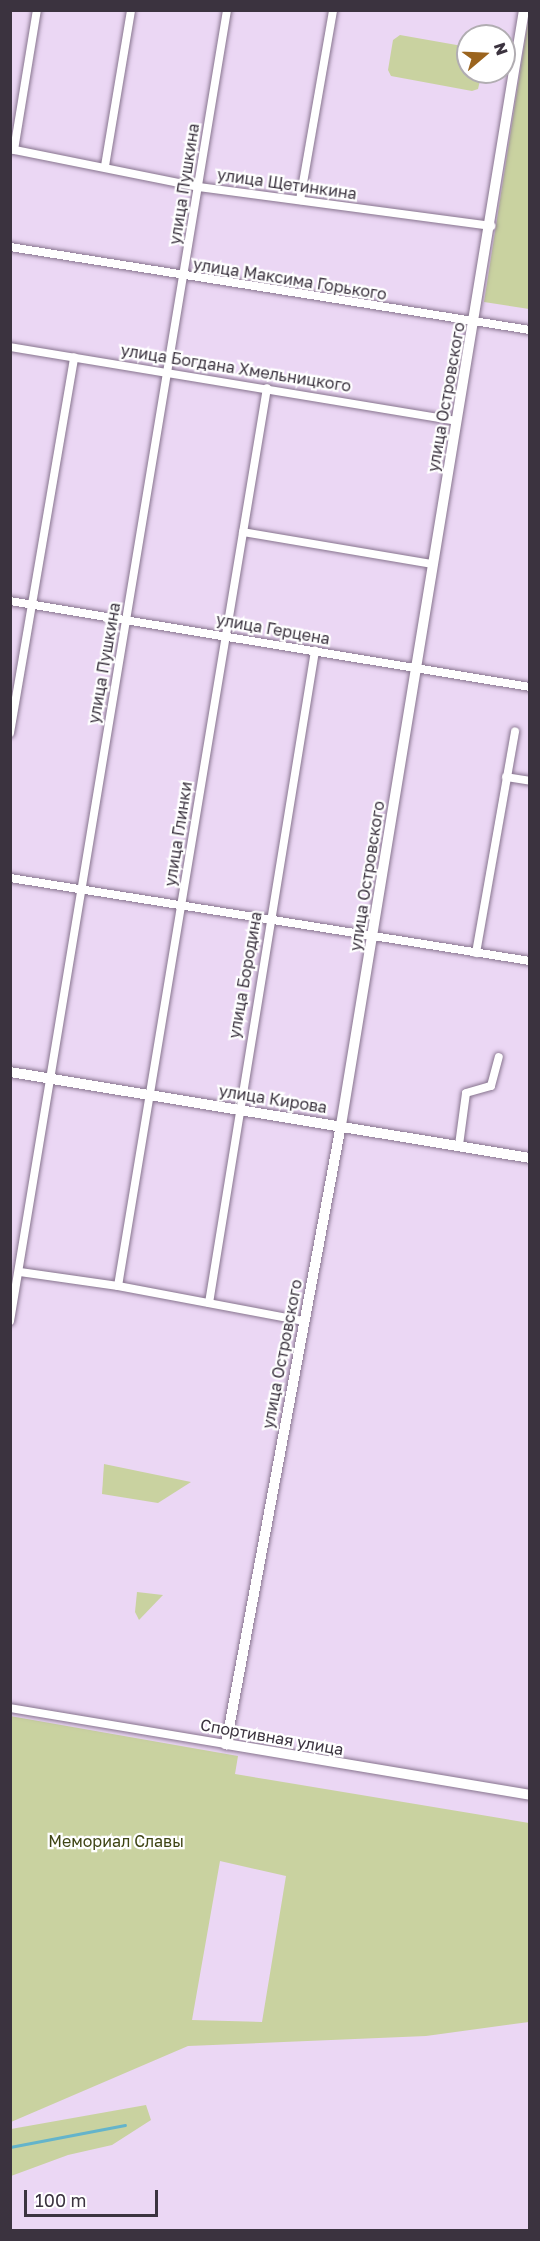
<!DOCTYPE html>
<html>
<head>
<meta charset="utf-8">
<style>
  body { margin:0 }
  #map { position:relative; width:540px; height:2241px; overflow:hidden; background:#ebd7f4; font-family:"Golos Text",sans-serif }
  div>[style] { position:absolute }
  .green>* { inset:0; background:#c9d2a0 }
  .stream>* { height:3px; margin:-1.5px; padding:0 1.5px; transform-origin:1.5px; border-radius:1.5px; background:#64b4cb }
  .roads { filter:drop-shadow(0 0 2px #87748e) drop-shadow(0 0 2px #87748e) }
  .minor>* { height:8px; margin:-4px; padding:0 4px; transform-origin:4px; border-radius:4px; background:#fff }
  .tertiary>* { height:10px; margin:-5px; padding:0 5px; transform-origin:5px; border-radius:5px; background:#fff }
  span { translate:-50% -50%; white-space:nowrap; text-align:center; line-height:1.15; -webkit-text-stroke:4.5px #fff; paint-order:stroke }
  .street-label { font-size:16px; color:#3b333f }
  .park-label { font-size:16px; color:#3e4414 }
  .frame { position:absolute; inset:0; border:12px solid #3b333f; pointer-events:none }
  .north { position:absolute; left:456px; top:24px; width:60px; height:60px; box-sizing:border-box; background:#fff; border:2px solid #b1adb2; border-radius:50%; rotate:71deg; font-size:16px; font-weight:700; line-height:24px; text-align:center; color:#3b333f }
  .north::after { content:''; display:block; margin:auto; width:21px; height:27px; background:#9b641e; clip-path:polygon(50% 0,100% 100%,50% 72%,0 100%) }
  .scale { position:absolute; left:24px; top:2190px; width:134px; height:27px; box-sizing:border-box; border:3px solid #3b333f; border-top:0; padding-left:8px; font-size:18px; line-height:21px; white-space:nowrap; color:#3b333f; -webkit-text-stroke:4px #fff; paint-order:stroke }
</style>
</head>
<body>
<div id="map">
  <div class="green">
    <div style="clip-path:polygon(529px 15px,529px 309px,484px 302px)"></div>
    <div style="clip-path:polygon(400px 35px,468px 47px,468px 72px,482px 72px,478px 89px,472px 91px,391px 76px,388px 70px,393px 40px)"></div>
    <div style="clip-path:polygon(104px 1464px,191px 1482px,158px 1503px,102px 1494px)"></div>
    <div style="clip-path:polygon(137px 1592px,163px 1595px,139px 1620px,135px 1612px)"></div>
    <div style="clip-path:polygon(evenodd,10px 1716px,238px 1756px,235px 1774px,529px 1823px,529px 2022px,426px 2036px,188px 2046px,11px 2122px,10px 1716px,220px 1861px,286px 1876px,262px 2022px,192px 2020px,220px 1861px)"></div>
    <div style="clip-path:polygon(146px 2105px,151px 2120px,112px 2145px,68px 2155px,11px 2176px,11px 2129px)"></div>
  </div>
  <div class="stream">
    <div style="left:10px;top:2147px;width:117px;rotate:-10.8deg"></div>
  </div>
  <div class="roads">
    <div class="minor">
      <div style="left:10px;top:149px;width:193px;rotate:11.4deg"></div>
      <div style="left:199px;top:187px;width:295px;rotate:7.6deg"></div>
      <div style="left:14px;top:150px;width:142px;rotate:-80.7deg"></div>
      <div style="left:105px;top:166px;width:158px;rotate:-80.5deg"></div>
      <div style="left:300px;top:200px;width:193px;rotate:-80.1deg"></div>
      <div style="left:10px;top:247px;width:527px;rotate:9.07deg"></div>
      <div style="left:10px;top:347px;width:453px;rotate:9.4deg"></div>
      <div style="left:243px;top:532px;width:193px;rotate:9.6deg"></div>
      <div style="left:10px;top:601px;width:527px;rotate:9.39deg"></div>
      <div style="left:10px;top:733px;width:381px;rotate:-80.3deg"></div>
      <div style="left:506px;top:777px;width:24px;rotate:9deg"></div>
      <div style="left:10px;top:878px;width:527px;rotate:9.07deg"></div>
      <div style="left:476px;top:953px;width:225px;rotate:-80deg"></div>
      <div style="left:459px;top:1145px;width:52px;rotate:-82.3deg"></div>
      <div style="left:466px;top:1093px;width:26px;rotate:-16deg"></div>
      <div style="left:491px;top:1086px;width:30px;rotate:-75deg"></div>
      <div style="left:20px;top:1272px;width:99px;rotate:8.1deg"></div>
      <div style="left:118px;top:1286px;width:188px;rotate:10.7deg"></div>
      <div style="left:118px;top:1286px;width:910px;rotate:-80.58deg"></div>
      <div style="left:209px;top:1303px;width:661px;rotate:-80.77deg"></div>
      <div style="left:10px;top:1321px;width:1329px;rotate:-80.6deg"></div>
      <div style="left:10px;top:1708px;width:219px;rotate:9.5deg"></div>
    </div>
    <div class="tertiary">
      <div style="left:524px;top:10px;width:1130px;rotate:99.32deg"></div>
      <div style="left:341px;top:1125px;width:630px;rotate:100.52deg"></div>
      <div style="left:226px;top:1744px;width:308px;rotate:9.5deg"></div>
      <div style="left:10px;top:1072px;width:527px;rotate:9.39deg"></div>
    </div>
  </div>
  <div class="street-label">
    <span style="left:184px;top:184px;rotate:-81deg">улица Пушкина</span>
    <span style="left:287px;top:184px;rotate:8deg">улица Щетинкина</span>
    <span style="left:290px;top:279px;rotate:9deg">улица Максима Горького</span>
    <span style="left:236px;top:368px;rotate:9deg">улица Богдана Хмельницкого</span>
    <span style="left:446px;top:397px;rotate:-80deg">улица Островского</span>
    <span style="left:273px;top:629px;rotate:10deg">улица Герцена</span>
    <span style="left:104px;top:663px;rotate:-80deg">улица Пушкина</span>
    <span style="left:178px;top:834px;rotate:-81deg">улица Глинки</span>
    <span style="left:367px;top:876px;rotate:-81deg">улица Островского</span>
    <span style="left:245px;top:975px;rotate:-80deg">улица Бородина</span>
    <span style="left:273px;top:1099px;rotate:9deg">улица Кирова</span>
    <span style="left:282px;top:1354px;rotate:-79deg">улица Островского</span>
    <span style="left:272px;top:1737px;rotate:10deg">Спортивная улица</span>
  </div>
  <div class="park-label">
    <span style="left:116px;top:1841px">Мемориал Славы</span>
  </div>
  <div class="frame"></div>
  <div class="north">N</div>
  <div class="scale">100 m</div>
</div>
</body>
</html>
